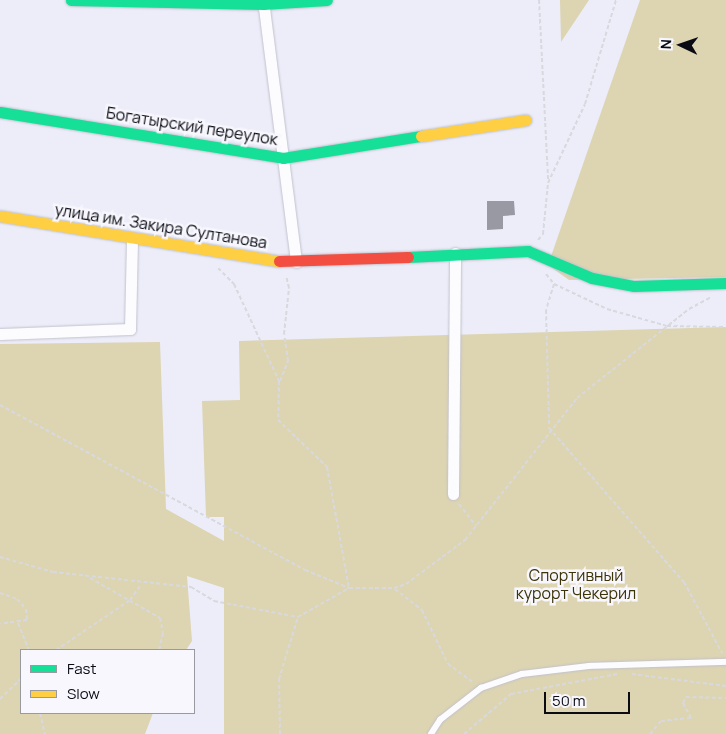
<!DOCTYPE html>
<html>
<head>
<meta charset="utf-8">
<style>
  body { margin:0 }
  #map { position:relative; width:726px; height:734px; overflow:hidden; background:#ecedf9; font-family:Manrope,sans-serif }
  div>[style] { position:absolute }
  .green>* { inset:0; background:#ddd4b2 }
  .building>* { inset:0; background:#9899a3 }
  .path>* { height:2px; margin-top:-1px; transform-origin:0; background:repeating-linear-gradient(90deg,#d8d9dd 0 4px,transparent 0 6.5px) }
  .roads { filter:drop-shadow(0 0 1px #c1c2cc) drop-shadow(0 0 1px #c1c2cc) }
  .lane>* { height:5.5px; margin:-2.75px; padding:0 2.75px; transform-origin:2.75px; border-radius:2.75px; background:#fcfcfe }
  .street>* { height:11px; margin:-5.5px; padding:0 5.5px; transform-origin:5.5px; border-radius:5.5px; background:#fcfcfe }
  .fast>* { height:11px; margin:-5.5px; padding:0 5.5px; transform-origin:5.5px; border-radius:5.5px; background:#16e098 }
  .slow>* { height:11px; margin:-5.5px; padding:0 5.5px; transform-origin:5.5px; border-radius:5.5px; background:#ffcf43 }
  .jam>* { height:11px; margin:-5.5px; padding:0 5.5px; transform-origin:5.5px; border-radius:5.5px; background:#f24e42 }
  span { translate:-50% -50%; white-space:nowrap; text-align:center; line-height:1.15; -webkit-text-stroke:5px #f7f7fd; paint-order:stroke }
  .street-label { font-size:16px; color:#0b0b14 }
  .park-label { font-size:16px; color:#3c3307 }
  .legend { position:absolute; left:20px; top:649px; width:175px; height:65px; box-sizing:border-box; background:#f7f7fd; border:1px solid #9999a0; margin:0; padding:6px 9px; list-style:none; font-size:15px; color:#0b0b14 }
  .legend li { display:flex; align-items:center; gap:10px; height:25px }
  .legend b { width:25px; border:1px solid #9999a0 }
  .north { position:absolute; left:656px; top:20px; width:50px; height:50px; -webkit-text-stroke:4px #f7f7fd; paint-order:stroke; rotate:273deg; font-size:14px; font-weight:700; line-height:20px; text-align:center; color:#0b0b14 }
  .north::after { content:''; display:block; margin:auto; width:18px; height:22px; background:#0b0b14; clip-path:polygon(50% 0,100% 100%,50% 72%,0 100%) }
  .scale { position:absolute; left:544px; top:692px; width:86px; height:22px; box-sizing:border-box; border:2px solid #0b0b14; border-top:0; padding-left:6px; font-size:15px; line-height:18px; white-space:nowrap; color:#0b0b14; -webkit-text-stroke:4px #f7f7fd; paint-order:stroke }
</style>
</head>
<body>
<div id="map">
  <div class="green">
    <div style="clip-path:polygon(560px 0,589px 0,561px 42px)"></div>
    <div style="clip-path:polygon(640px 0,726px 0,726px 277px,569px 280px,548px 265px)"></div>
    <div style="clip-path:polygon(726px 327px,726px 734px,224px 734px,224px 588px,187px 576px,192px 641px,186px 650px,21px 650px,21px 713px,153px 713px,145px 734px,0 734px,0 344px,160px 342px,166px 509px,224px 541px,224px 517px,206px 517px,202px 401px,240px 400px,239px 341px)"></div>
  </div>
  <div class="building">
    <div style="clip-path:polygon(487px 201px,514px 201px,515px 215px,503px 216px,503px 229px,487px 230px)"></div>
  </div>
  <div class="path">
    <div style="left:539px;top:0;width:180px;rotate:87.1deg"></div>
    <div style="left:538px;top:240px;width:8px;rotate:-50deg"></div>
    <div style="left:543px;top:234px;width:51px;rotate:-84.4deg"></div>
    <div style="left:548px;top:183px;width:87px;rotate:-64.9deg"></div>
    <div style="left:585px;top:104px;width:109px;rotate:-73.4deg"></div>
    <div style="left:218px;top:268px;width:23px;rotate:45deg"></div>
    <div style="left:234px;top:284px;width:107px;rotate:65.1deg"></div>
    <div style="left:279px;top:381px;width:39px;rotate:91deg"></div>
    <div style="left:278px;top:420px;width:68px;rotate:43.8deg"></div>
    <div style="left:327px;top:467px;width:123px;rotate:79.7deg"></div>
    <div style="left:546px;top:274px;width:13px;rotate:51deg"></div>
    <div style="left:554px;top:284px;width:27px;rotate:107deg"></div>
    <div style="left:546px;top:310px;width:118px;rotate:88.5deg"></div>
    <div style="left:549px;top:428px;width:205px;rotate:48.8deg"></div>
    <div style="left:684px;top:582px;width:81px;rotate:61.8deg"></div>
    <div style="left:554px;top:284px;width:59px;rotate:25.3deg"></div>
    <div style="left:607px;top:309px;width:62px;rotate:15.8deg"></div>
    <div style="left:667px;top:326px;width:59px;rotate:1deg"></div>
    <div style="left:280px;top:381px;width:22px;rotate:-68deg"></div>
    <div style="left:288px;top:361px;width:27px;rotate:-98deg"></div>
    <div style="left:284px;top:334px;width:46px;rotate:-83.8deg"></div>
    <div style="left:289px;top:288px;width:13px;rotate:-103deg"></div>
    <div style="left:0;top:405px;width:347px;rotate:28.4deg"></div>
    <div style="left:305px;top:570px;width:48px;rotate:22.2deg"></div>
    <div style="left:349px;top:588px;width:45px"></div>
    <div style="left:394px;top:588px;width:13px;rotate:-18deg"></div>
    <div style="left:406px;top:584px;width:74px;rotate:-36.7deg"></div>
    <div style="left:465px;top:540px;width:181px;rotate:-51.7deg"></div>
    <div style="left:577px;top:398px;width:143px;rotate:-38.5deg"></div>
    <div style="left:689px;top:309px;width:24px;rotate:-28deg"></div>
    <div style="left:459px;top:504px;width:28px;rotate:52deg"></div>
    <div style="left:0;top:557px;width:55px;rotate:15.8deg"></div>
    <div style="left:53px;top:572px;width:139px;rotate:6.2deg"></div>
    <div style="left:191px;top:587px;width:27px;rotate:31deg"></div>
    <div style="left:214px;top:601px;width:86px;rotate:10.8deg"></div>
    <div style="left:90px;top:578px;width:81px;rotate:29.7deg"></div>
    <div style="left:160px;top:618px;width:15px;rotate:79deg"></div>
    <div style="left:163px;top:633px;width:17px;rotate:103deg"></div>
    <div style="left:395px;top:589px;width:34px;rotate:38deg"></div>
    <div style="left:422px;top:610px;width:60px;rotate:64.3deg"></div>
    <div style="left:448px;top:664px;width:31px;rotate:36deg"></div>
    <div style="left:0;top:593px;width:18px;rotate:19deg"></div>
    <div style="left:17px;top:599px;width:13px;rotate:48deg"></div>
    <div style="left:26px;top:609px;width:11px;rotate:85deg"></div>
    <div style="left:27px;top:620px;width:27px;rotate:172deg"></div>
    <div style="left:18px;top:623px;width:29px;rotate:68deg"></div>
    <div style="left:56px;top:650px;width:89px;rotate:-34deg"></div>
    <div style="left:130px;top:600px;width:19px;rotate:-54deg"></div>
    <div style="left:632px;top:674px;width:95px;rotate:7.3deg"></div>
    <div style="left:0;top:699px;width:29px;rotate:-44deg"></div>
    <div style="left:40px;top:713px;width:22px;rotate:77deg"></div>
    <div style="left:280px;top:734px;width:55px;rotate:-91deg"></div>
    <div style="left:279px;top:679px;width:65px;rotate:-73deg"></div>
    <div style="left:298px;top:617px;width:59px;rotate:-29.6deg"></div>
    <div style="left:464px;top:734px;width:62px;rotate:-40.4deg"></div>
    <div style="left:511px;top:694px;width:108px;rotate:-10.7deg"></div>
    <div style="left:650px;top:734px;width:17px;rotate:-50deg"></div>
    <div style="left:661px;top:721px;width:30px;rotate:-6deg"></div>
    <div style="left:691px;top:718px;width:17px;rotate:-118deg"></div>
    <div style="left:683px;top:703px;width:7px;rotate:-63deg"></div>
    <div style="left:686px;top:697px;width:40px;rotate:1.4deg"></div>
  </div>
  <div class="roads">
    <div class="lane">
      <div style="left:431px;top:734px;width:17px;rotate:-57deg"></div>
      <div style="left:440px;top:720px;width:52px;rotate:-38deg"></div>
      <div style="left:481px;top:688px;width:43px;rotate:-18.9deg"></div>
      <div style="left:522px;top:674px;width:67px;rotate:-6.8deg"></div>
      <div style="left:589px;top:666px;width:137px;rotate:-1.7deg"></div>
    </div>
    <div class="street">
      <div style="left:263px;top:0;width:264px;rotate:82.8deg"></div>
      <div style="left:0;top:334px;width:130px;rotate:-2.2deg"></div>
      <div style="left:130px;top:329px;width:91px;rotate:-88.7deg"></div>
      <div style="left:453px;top:494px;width:241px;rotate:-89.5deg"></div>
    </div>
    <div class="fast">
      <div style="left:71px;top:0;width:192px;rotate:1.2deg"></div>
      <div style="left:263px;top:4px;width:64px;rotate:-3.6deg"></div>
      <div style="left:0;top:112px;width:287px;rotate:9.2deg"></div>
      <div style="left:283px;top:158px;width:140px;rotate:-9.1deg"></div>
      <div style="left:408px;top:257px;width:120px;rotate:-2.9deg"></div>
      <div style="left:528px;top:251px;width:69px;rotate:22.9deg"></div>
      <div style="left:592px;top:278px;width:43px;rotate:10.8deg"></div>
      <div style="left:634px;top:286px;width:92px;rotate:-1.9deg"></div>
    </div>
    <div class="slow">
      <div style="left:421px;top:136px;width:106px;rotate:-8.7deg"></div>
      <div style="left:0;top:216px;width:283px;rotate:9.2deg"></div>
    </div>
    <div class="jam">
      <div style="left:279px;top:261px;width:129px;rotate:-1.8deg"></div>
    </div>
  </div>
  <div class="street-label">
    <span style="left:192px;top:126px;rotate:9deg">Богатырский переулок</span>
    <span style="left:161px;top:226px;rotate:9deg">улица им. Закира Султанова</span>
  </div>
  <div class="park-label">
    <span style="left:576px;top:584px">Спортивный<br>курорт Чекерил</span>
  </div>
  <ul class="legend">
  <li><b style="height:6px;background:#16e098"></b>Fast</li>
  <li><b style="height:6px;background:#ffcf43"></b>Slow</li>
  </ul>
  <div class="north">N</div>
  <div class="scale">50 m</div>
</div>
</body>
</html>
